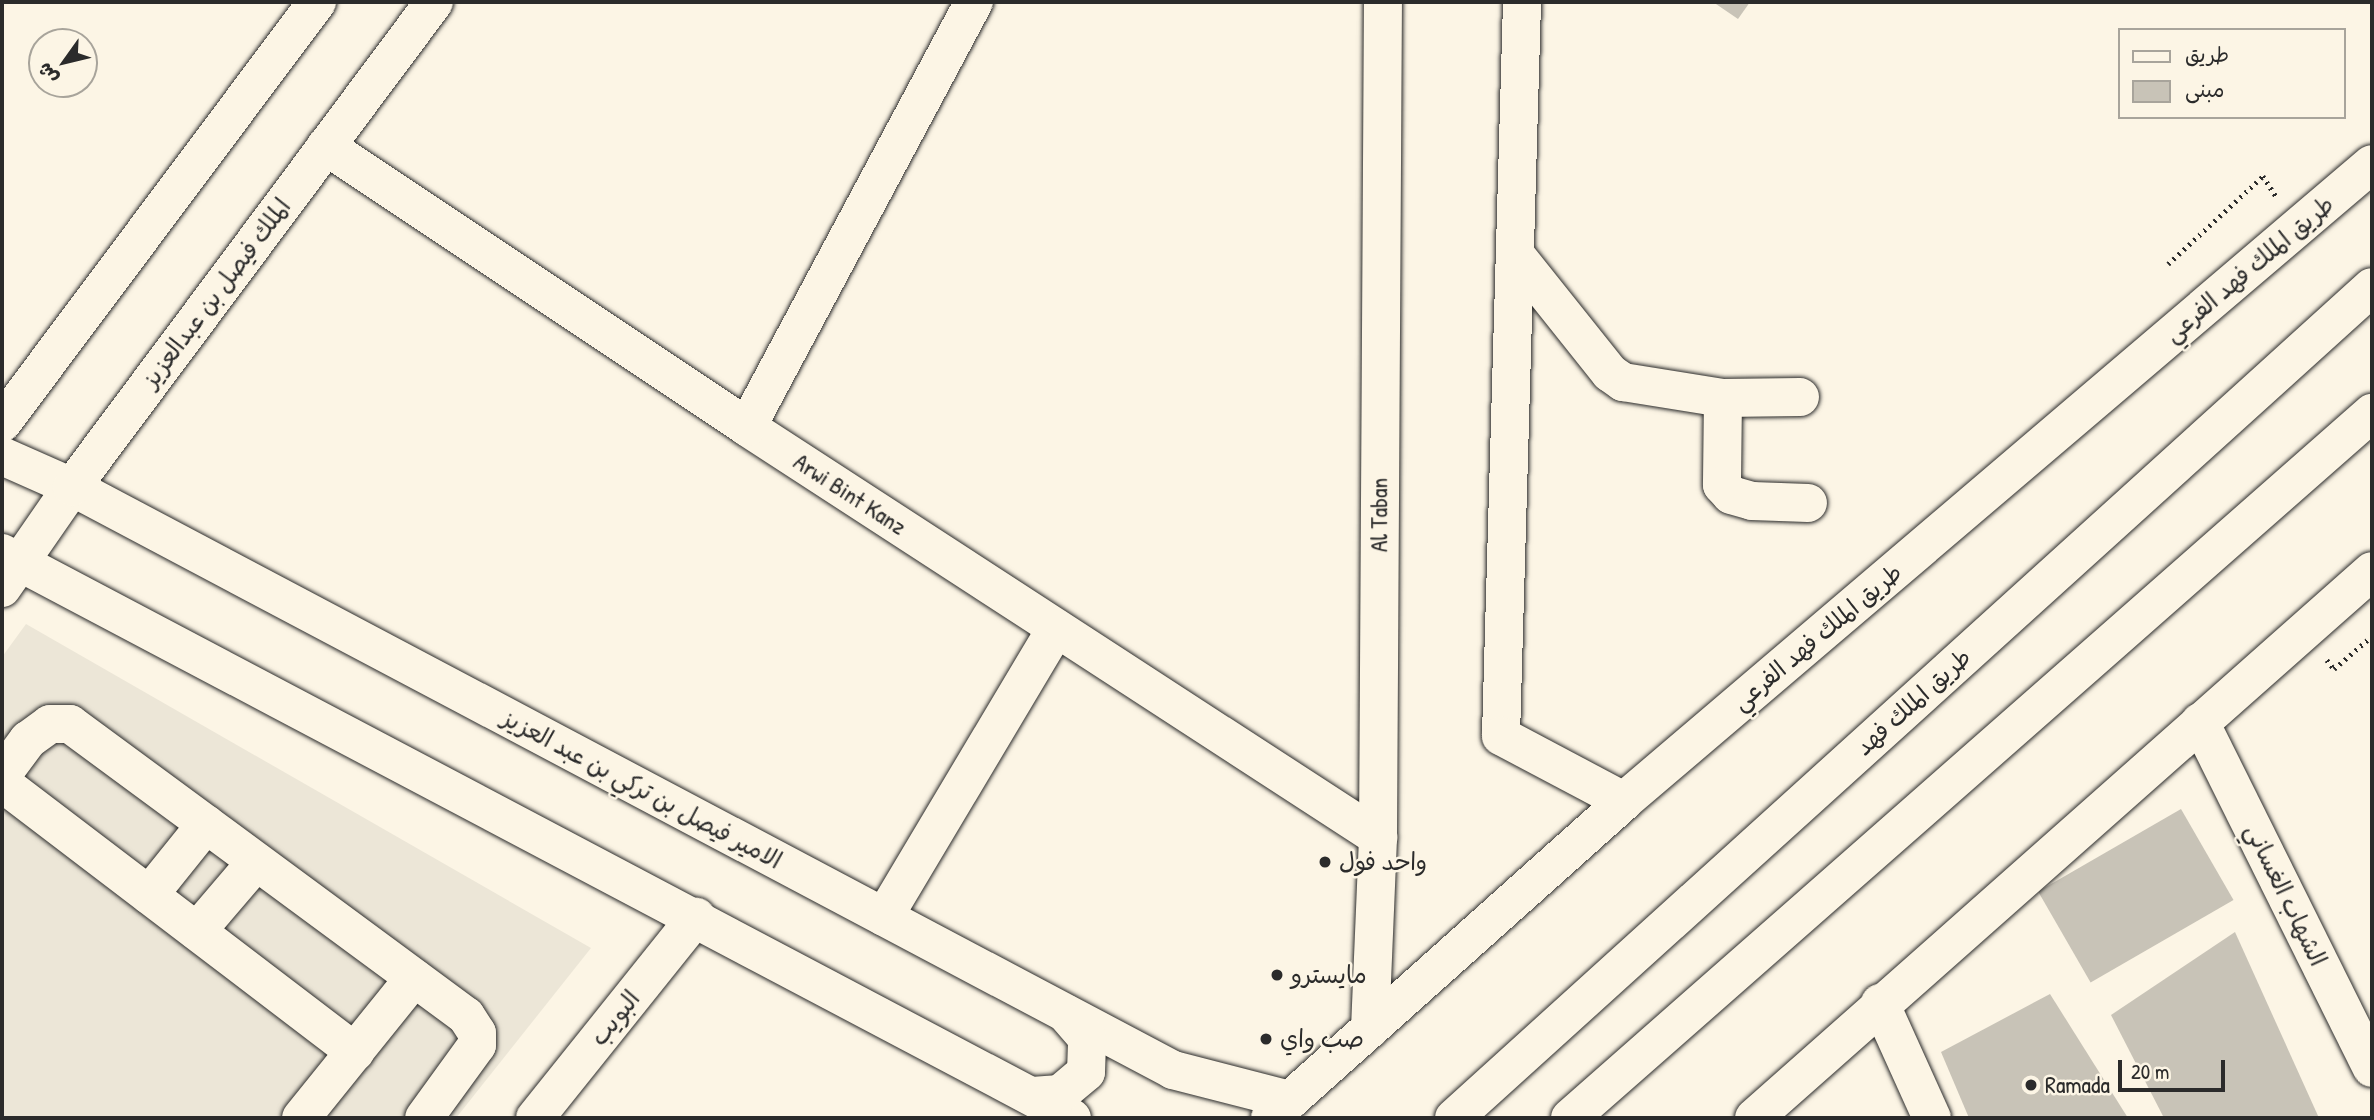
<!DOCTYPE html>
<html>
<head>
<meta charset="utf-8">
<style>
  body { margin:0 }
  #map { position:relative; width:2374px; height:1120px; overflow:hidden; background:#fcf5e5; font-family:"Patrick Hand","Playpen Sans Arabic",sans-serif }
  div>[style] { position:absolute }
  .built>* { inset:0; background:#ece6d7 }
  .building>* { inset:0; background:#c8c3b7; transform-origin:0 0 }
  .path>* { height:4.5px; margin-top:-2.25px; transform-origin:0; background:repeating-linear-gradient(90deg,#2b2b2b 0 2px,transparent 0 7px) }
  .roads { filter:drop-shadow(0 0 2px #2b2b2b) drop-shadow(0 0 2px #2b2b2b) }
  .minor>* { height:38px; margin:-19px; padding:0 19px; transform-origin:19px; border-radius:19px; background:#fcf5e5 }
  .major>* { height:38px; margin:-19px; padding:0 19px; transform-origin:19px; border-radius:19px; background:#fcf5e5 }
  .highway>* { height:38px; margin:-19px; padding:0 19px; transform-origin:19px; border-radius:19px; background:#fcf5e5 }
  .dots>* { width:19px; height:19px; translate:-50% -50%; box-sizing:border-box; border:4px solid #fcf5e5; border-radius:50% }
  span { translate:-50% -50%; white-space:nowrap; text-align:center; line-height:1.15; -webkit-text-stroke:5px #fcf5e5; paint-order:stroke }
  .street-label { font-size:24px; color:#2b2b2b }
  .poi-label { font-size:24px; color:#2b2b2b }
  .left { translate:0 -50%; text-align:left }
  .frame { position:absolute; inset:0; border:4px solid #2b2b2b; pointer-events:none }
  .legend { position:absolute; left:2118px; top:28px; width:228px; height:91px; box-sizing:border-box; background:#fcf5e5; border:2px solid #a8a49b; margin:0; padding:9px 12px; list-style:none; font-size:21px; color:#2b2b2b }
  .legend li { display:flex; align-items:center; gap:14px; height:35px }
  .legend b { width:35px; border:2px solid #a8a49b }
  .north { position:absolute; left:28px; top:28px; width:70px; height:70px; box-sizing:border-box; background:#fcf5e5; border:2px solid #a8a49b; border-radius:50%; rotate:236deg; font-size:19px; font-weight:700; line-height:28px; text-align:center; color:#2b2b2b }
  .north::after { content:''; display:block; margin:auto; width:24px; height:32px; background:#2b2b2b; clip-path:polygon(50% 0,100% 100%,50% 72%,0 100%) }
  .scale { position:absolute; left:2118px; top:1060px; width:107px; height:32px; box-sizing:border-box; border:4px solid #2b2b2b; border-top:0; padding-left:9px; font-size:21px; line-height:24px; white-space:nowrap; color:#2b2b2b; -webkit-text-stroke:5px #fcf5e5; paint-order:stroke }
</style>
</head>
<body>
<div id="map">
  <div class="built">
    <div style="clip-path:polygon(26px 624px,591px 948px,456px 1118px,2px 1118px,2px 657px)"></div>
  </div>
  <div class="building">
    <div style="clip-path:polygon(1713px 2px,1750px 2px,1738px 19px)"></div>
    <div style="left:2181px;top:809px;width:105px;height:165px;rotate:60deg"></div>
    <div style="clip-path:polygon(2235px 932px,2319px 1118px,2164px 1118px,2111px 1015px)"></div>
    <div style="clip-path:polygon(2050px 994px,2128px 1118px,1969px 1118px,1941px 1052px)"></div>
  </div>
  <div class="path">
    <div style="left:2168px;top:264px;width:129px;rotate:-42.8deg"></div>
    <div style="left:2263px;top:176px;width:24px;rotate:57deg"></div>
    <div style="left:2327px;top:660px;width:11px;rotate:52deg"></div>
    <div style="left:2334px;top:669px;width:50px;rotate:-41deg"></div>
  </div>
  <div class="roads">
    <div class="minor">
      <div style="left:1522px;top:2px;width:734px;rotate:91.64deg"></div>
      <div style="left:1501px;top:736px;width:139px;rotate:27.9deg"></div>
      <div style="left:326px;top:146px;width:506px;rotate:33.72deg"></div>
      <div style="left:747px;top:427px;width:753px;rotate:33.01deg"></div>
      <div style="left:1515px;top:254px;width:152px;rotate:51.4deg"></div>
      <div style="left:1610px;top:373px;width:16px;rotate:35deg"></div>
      <div style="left:1623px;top:382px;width:101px;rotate:9.1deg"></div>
      <div style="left:1723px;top:398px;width:87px;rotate:90.7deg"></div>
      <div style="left:1722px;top:485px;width:13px;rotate:48deg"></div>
      <div style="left:1731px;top:495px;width:22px;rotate:16deg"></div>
      <div style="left:1752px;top:501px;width:56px;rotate:2deg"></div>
      <div style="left:1723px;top:398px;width:77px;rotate:-0.7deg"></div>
      <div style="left:747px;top:427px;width:482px;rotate:-61.9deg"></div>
      <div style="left:2200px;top:722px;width:386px;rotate:63.6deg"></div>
      <div style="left:2px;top:775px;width:44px;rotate:-53.4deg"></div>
      <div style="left:28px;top:740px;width:27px;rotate:-36deg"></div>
      <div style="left:50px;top:724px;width:20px"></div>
      <div style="left:70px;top:724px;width:492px;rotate:36.4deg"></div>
      <div style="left:466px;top:1016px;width:20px;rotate:57deg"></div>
      <div style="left:477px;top:1033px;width:12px;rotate:90deg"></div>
      <div style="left:477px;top:1045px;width:90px;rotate:126deg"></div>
      <div style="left:2px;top:783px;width:444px;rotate:37.3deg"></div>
      <div style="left:149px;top:895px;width:91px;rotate:-51.2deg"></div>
      <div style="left:884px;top:917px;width:336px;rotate:-59.2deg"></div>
      <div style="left:197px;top:931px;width:91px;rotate:-49.5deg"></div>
      <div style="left:1880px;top:1003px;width:126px;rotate:65.7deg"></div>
      <div style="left:1370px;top:1029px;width:192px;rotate:-87.6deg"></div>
      <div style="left:1378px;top:837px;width:835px;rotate:-89.66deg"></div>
      <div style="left:301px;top:1118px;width:180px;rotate:-51.1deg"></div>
      <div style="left:535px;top:1118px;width:258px;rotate:-51.3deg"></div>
    </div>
    <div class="major">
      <div style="left:2px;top:423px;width:526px;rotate:-53.2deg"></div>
      <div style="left:2px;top:456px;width:77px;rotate:23.9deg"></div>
      <div style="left:72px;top:487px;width:1246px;rotate:27.9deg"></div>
      <div style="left:1173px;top:1070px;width:121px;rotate:14.4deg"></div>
      <div style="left:2px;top:553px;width:1210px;rotate:27.84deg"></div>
      <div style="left:2px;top:588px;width:123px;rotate:-55.3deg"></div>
      <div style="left:72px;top:487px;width:605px;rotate:-53.26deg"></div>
      <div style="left:1032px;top:1096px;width:28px;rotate:-4deg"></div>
      <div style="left:1060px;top:1094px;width:34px;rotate:-40deg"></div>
      <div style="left:1086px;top:1072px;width:34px;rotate:-88deg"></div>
      <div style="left:1087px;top:1038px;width:32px;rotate:-131deg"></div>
      <div style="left:1270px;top:1118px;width:475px;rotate:-41.8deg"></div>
      <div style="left:1624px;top:801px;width:982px;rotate:-40.42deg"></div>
      <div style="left:1754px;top:1118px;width:825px;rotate:-41.51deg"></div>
    </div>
    <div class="highway">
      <div style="left:1454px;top:1118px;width:1238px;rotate:-42.15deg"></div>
      <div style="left:1570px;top:1118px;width:1068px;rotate:-41.32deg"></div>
    </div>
  </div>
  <div class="dots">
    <div style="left:1325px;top:862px;background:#2b2b2b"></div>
    <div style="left:1277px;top:975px;background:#2b2b2b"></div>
    <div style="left:1266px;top:1039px;background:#2b2b2b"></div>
    <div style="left:2031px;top:1085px;background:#2b2b2b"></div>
  </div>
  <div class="street-label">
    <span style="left:2249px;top:269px;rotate:-40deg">طريق الملك فهد الفرعي</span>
    <span style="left:216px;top:293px;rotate:-53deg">الملك فيصل بن عبدالعزيز</span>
    <span style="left:850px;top:494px;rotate:33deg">Arwi Bint Kanz</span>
    <span style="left:1379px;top:515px;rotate:-90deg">Al Taban</span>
    <span style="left:1817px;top:637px;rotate:-40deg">طريق الملك فهد الفرعي</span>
    <span style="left:1913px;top:702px;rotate:-42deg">طريق الملك فهد</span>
    <span style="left:642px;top:789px;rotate:28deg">الامير فيصل بن تركي بن عبد العزيز</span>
    <span style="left:2286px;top:895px;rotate:64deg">الشهاب الغساني</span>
    <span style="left:615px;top:1018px;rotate:-51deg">البويب</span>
  </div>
  <div class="poi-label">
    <span class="left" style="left:1339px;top:862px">واحد فول</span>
    <span class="left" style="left:1291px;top:975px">مايسترو</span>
    <span class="left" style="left:1280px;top:1039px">صب واي</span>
    <span class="left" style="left:2045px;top:1085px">Ramada</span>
  </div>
  <div class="frame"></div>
  <ul class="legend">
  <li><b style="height:9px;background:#fcf5e5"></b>طريق</li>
  <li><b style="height:19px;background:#c8c3b7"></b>مبنى</li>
  </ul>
  <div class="north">ش</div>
  <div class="scale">20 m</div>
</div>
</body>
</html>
